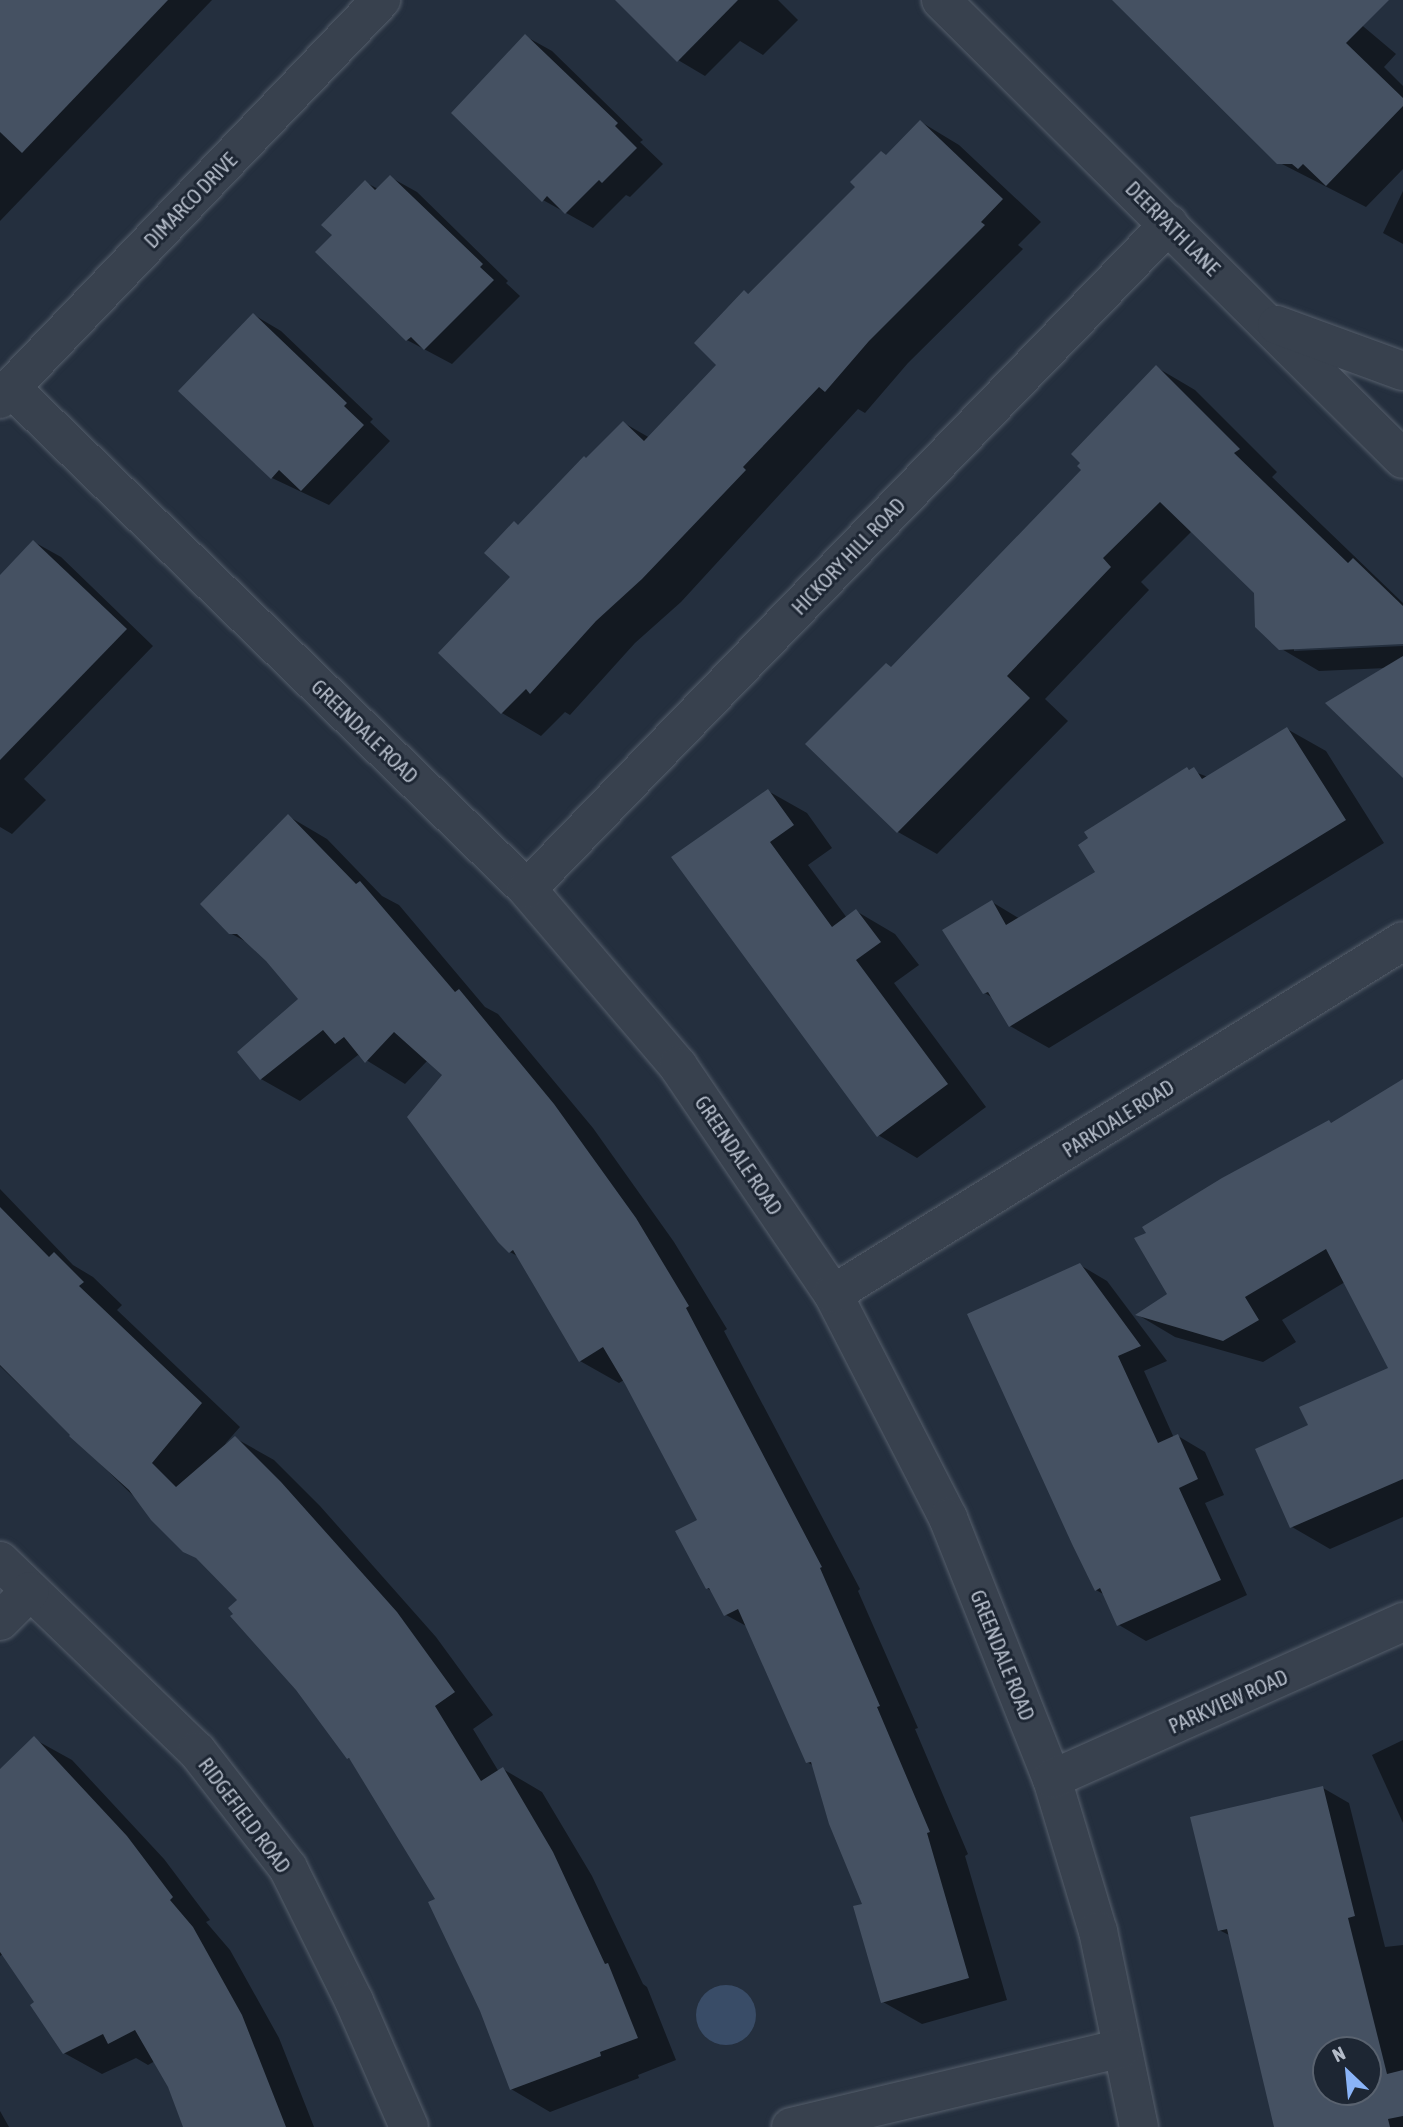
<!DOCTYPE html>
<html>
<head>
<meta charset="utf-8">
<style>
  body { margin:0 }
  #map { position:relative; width:1403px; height:2127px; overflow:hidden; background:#242f3e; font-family:"Asap Condensed",sans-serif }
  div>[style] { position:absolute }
  .water>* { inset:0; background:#394c67 }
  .round { border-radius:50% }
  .shadow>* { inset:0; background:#0007 }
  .building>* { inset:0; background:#455162 }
  .roads { filter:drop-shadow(0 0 2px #565f6c) drop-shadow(0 0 2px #565f6c) }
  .minor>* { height:38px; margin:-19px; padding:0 19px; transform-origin:19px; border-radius:19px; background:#38414e }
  span { translate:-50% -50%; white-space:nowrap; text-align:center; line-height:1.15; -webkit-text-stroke:6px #1d2633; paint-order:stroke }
  .street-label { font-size:21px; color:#b4bcc9 }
  .north { position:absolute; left:1312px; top:2036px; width:70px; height:70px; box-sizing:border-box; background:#1d2633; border:2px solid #59626f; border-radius:50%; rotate:334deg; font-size:19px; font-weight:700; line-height:28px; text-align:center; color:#b4bcc9 }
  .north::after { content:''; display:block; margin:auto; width:24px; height:32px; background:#8ab4f8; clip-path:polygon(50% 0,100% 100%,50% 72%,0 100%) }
</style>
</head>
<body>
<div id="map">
  <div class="water">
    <div class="round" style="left:696px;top:1985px;width:60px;height:60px"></div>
  </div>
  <div class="shadow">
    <div style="clip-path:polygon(0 0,212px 0,0 221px)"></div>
    <div style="clip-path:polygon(618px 0,778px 0,798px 20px,763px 55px,740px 41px,705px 76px,678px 60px)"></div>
    <div style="clip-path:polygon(1114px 0,1332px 0,1396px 54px,1384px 67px,1403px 86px,1403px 169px,1366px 207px,1278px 162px)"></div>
    <div style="clip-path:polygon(525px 36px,552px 51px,643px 140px,640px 142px,663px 164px,630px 197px,626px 195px,593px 228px,543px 200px,454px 113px)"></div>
    <div style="clip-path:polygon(921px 122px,959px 145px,1041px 222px,1018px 245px,1023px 249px,908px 363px,865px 413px,858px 409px,681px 602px,635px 643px,570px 715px,565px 712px,541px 736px,502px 713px,519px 526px,624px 423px,650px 438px,718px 364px,748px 294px)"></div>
    <div style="clip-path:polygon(390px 177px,417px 192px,508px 281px,506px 283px,520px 296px,452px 364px,407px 340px,335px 235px,365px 182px,378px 189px)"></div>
    <div style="clip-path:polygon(1403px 191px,1403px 244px,1383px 233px)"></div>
    <div style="clip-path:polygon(254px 315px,281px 331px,373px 419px,370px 422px,390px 441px,329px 505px,272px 478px)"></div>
    <div style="clip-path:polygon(1156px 367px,1195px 390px,1277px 472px,1272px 477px,1403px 603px,1403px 642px,1294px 647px,1294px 651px,1403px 646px,1403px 775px,1386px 668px,1319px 671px,1280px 648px,1256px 592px,1192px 531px,1141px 582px,1149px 590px,1045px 699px,1068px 721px,937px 854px,898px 832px,808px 744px,892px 668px,1083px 470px)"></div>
    <div style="clip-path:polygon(34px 542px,61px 557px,153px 646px,24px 779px,46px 800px,12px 834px,0 827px,0 579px)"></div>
    <div style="clip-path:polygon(1287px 729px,1326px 751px,1384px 843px,1049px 1048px,1010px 1026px,993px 998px,985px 993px,992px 902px,1020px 919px,1097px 872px,1090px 839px,1187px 769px,1208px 777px)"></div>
    <div style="clip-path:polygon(768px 791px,807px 813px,832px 848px,808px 865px,847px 918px,856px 911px,895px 934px,919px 965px,894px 983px,986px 1107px,917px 1158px,878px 1135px,674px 858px)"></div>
    <div style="clip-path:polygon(288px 816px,327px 839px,382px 896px,399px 905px,485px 1007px,498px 1014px,593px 1128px,674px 1242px,727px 1329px,724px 1331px,860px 1589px,858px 1591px,918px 1728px,915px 1729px,968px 1854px,965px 1856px,1007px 2000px,922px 2024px,883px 2002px,864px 1905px,814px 1766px,807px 1762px,748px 1627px,726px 1615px,713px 1592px,707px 1588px,699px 1521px,624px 1380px,619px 1383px,580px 1361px,519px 1257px,510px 1252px,445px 1074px,428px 1060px,405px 1084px,358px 1055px,300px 1101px,261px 1079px,301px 1000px,267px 960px,252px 945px,230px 933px)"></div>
    <div style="clip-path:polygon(1403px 1083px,1403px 1517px,1330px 1549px,1292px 1527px,1310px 1426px,1391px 1369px,1345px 1282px,1282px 1320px,1296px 1342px,1263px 1362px,1175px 1337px,1138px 1315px,1170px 1294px,1332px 1124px)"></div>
    <div style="clip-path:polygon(0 1189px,73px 1265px,93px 1277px,122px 1305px,117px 1310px,240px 1427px,225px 1444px,235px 1438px,274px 1460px,320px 1506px,436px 1637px,493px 1715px,473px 1729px,499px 1772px,503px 1769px,542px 1792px,592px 1876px,643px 1984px,647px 1987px,676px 2060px,638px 2075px,639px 2078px,550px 2112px,511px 2089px,438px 1900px,353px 1761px,348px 1758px,240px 1600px,0 1366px)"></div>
    <div style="clip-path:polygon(1080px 1265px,1107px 1281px,1167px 1361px,1144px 1371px,1174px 1438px,1178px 1436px,1205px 1452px,1224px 1495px,1205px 1503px,1247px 1595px,1146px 1641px,1119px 1625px,1105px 1595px,1096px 1590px)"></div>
    <div style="clip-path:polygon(34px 1739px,72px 1760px,164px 1859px,210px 1920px,206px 1922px,230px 1950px,279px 2038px,314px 2127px,185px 2127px,169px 2086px,155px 2061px,148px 2065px,136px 2058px,102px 2074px,64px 2053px,37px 2002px,3px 1954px,0 1956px,0 1772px)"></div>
    <div style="clip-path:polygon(1403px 1740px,1403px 1823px,1372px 1755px)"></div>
    <div style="clip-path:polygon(evenodd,1323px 1788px,1349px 1803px,1385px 1947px,1403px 1945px,1403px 2127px,1276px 2127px,1231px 1936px,1219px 1930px,1323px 1788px,1326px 2050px,1368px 2050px,1368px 2092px,1326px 2092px,1326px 2050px)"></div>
    <div style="clip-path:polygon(0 2111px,9px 2127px,0 2127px)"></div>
  </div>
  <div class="building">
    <div style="clip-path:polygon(0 0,168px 0,22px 153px,0 132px)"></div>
    <div style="clip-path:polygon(615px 0,738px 0,677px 62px)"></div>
    <div style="clip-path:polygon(1112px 0,1389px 0,1346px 43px,1403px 98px,1403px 106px,1326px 186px,1303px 164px,1298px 169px,1292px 164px,1277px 164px)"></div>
    <div style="clip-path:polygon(525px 34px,618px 123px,615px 126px,637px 148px,602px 183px,599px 180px,565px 214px,547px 196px,542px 202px,451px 113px)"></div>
    <div style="clip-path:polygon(920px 120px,1003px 199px,981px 222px,985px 225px,869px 341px,825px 392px,819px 387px,743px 467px,746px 470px,642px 579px,596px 621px,530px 694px,526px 689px,501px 714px,438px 653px,510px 577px,484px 553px,514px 521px,518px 525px,584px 456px,586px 458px,623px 421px,644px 441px,716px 365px,694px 343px,744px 290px,748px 294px,855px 187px,850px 182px,881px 151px,886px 155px)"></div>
    <div style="clip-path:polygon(390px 175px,483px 264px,480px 267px,494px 280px,424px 350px,411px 337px,406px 341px,315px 252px,332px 235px,321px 225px,365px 180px,375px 190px)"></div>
    <div style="clip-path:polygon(253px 313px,347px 403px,344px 406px,364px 425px,301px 491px,279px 470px,271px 479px,178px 391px)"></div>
    <div style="clip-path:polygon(1156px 365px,1240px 449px,1234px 453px,1348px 563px,1353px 558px,1403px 606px,1403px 644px,1279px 650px,1255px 627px,1254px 593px,1160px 502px,1103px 558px,1111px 567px,1007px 676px,1030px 698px,897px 833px,805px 744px,886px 663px,891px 667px,1081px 470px,1077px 466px,1080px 463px,1071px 454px)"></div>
    <div style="clip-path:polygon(33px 540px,127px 629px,0 760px,0 575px)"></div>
    <div style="clip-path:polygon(1403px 656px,1403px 778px,1325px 703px)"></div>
    <div style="clip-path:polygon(1287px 727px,1346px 820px,1009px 1027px,988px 992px,983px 994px,942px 930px,992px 900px,1006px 925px,1095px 872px,1078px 845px,1088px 838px,1084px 832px,1187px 767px,1189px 770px,1194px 767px,1202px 779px)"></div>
    <div style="clip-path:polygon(768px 789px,794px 825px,770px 842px,832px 927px,856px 909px,881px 942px,856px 960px,948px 1084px,877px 1137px,671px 857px)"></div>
    <div style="clip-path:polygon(288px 814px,356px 884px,360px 881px,455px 992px,459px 989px,554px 1104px,636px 1218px,689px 1306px,686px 1308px,822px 1567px,820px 1568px,880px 1706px,877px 1707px,930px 1832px,927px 1833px,969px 1978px,881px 2003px,853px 1906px,862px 1904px,829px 1824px,811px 1762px,806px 1763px,738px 1609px,724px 1616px,709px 1588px,706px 1589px,675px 1531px,697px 1520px,625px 1384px,603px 1347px,579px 1362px,513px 1250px,509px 1253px,498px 1242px,407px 1117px,442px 1075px,394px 1032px,365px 1063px,344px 1037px,335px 1044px,323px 1030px,260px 1080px,237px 1052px,298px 999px,266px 961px,237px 934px,229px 934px,200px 904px)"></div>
    <div style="clip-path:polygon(1403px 1079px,1403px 1479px,1290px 1528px,1255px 1449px,1308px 1425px,1299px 1407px,1388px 1368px,1326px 1249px,1245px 1297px,1259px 1320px,1223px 1341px,1135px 1315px,1167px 1294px,1134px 1238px,1146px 1233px,1142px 1227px,1222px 1178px,1329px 1120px,1331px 1123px)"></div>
    <div style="clip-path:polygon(0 1207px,49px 1257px,54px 1252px,84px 1282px,79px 1286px,202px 1403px,152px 1463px,176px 1487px,235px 1436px,281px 1482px,397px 1612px,455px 1692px,435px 1706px,481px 1781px,503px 1767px,553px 1852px,605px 1964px,608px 1963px,638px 2038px,600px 2052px,601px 2056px,510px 2090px,480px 2011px,428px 1902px,435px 1899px,349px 1758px,347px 1759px,296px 1690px,230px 1616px,233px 1614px,228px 1608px,237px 1600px,196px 1558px,183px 1552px,151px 1520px,129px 1490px,69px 1436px,70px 1435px,0 1365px)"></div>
    <div style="clip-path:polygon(1080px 1263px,1141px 1346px,1118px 1356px,1158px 1443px,1178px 1434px,1198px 1479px,1179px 1488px,1221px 1580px,1117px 1626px,1100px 1588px,1095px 1591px,1072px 1544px,967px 1314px)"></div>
    <div style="clip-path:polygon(34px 1736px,127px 1836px,173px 1897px,170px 1900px,193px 1927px,242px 2015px,286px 2127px,183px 2127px,168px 2087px,135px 2030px,108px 2044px,103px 2034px,63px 2054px,30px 2005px,34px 2002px,0 1952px,0 1769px)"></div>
    <div style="clip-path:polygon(evenodd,1323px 1786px,1355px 1916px,1348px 1918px,1387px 2074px,1403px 2070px,1403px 2116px,1388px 2119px,1390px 2127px,1274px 2127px,1227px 1929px,1218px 1931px,1190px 1817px,1323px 1786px,1326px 2050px,1368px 2050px,1368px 2092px,1326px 2092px,1326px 2050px)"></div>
  </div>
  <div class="roads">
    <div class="minor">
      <div style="left:941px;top:0;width:651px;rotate:44.81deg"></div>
      <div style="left:1277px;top:325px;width:134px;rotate:20.1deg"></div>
      <div style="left:11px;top:388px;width:719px;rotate:44.15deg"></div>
      <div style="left:527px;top:889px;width:233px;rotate:49.5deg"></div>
      <div style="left:678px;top:1066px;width:276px;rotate:55.8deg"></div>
      <div style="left:833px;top:1294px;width:252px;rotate:62.8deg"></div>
      <div style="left:948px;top:1518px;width:281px;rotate:68.3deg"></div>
      <div style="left:1052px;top:1779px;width:159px;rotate:73.2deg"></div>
      <div style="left:1098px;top:1931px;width:200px;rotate:78.2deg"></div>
      <div style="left:0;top:399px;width:552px;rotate:-46.32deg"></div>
      <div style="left:527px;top:889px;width:924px;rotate:-46.01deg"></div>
      <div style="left:833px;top:1294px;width:670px;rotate:-31.77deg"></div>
      <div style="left:0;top:1561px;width:274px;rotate:44deg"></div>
      <div style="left:197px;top:1751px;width:148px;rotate:52.1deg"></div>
      <div style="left:288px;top:1868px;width:148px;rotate:63.6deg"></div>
      <div style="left:354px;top:2001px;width:137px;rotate:66.4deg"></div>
      <div style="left:0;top:1621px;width:42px;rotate:-45deg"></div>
      <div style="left:1052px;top:1779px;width:385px;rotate:-24.1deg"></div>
      <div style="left:791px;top:2127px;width:340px;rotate:-13.4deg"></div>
    </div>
  </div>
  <div class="street-label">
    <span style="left:190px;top:200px;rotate:-46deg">DIMARCO DRIVE</span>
    <span style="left:1173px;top:228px;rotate:45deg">DEERPATH LANE</span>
    <span style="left:848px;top:556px;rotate:-46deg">HICKORY HILL ROAD</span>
    <span style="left:365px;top:731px;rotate:44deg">GREENDALE ROAD</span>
    <span style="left:1118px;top:1118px;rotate:-32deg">PARKDALE ROAD</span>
    <span style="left:739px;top:1155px;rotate:56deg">GREENDALE ROAD</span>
    <span style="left:1003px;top:1655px;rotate:68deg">GREENDALE ROAD</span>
    <span style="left:1228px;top:1701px;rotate:-24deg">PARKVIEW ROAD</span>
    <span style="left:245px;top:1815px;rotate:53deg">RIDGEFIELD ROAD</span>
  </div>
  <div class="north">N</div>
</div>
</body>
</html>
